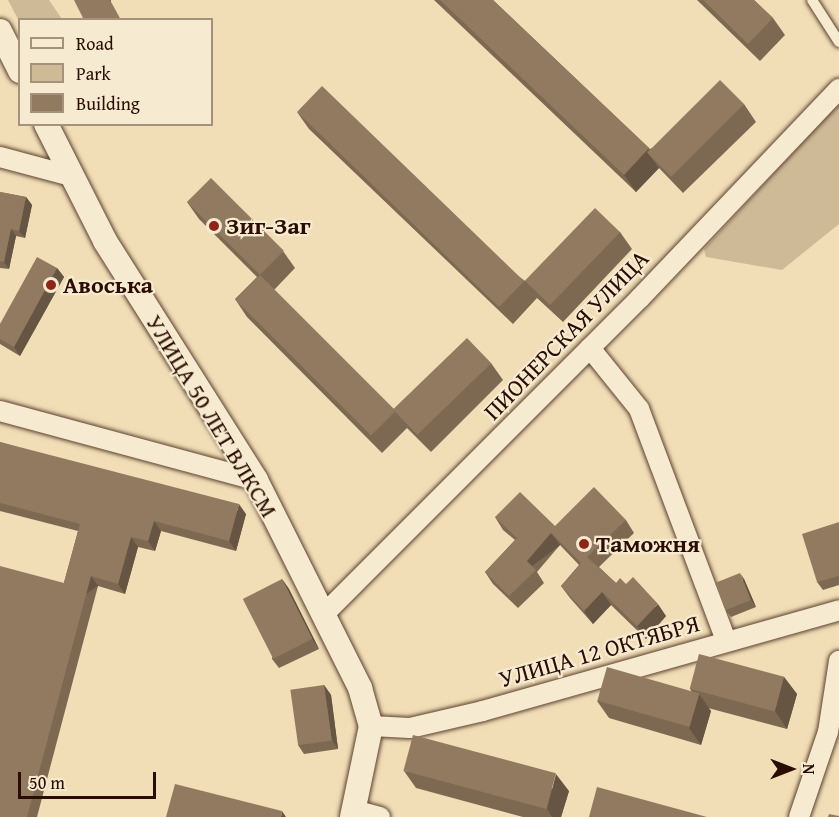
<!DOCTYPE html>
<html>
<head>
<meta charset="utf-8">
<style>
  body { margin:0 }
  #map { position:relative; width:839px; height:817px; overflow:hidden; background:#f1deb7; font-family:"Gentium Book Plus",serif }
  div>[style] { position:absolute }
  .green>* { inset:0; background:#cfba98 }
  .roads { filter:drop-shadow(0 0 2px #5c412e) drop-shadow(0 0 2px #5c412e) }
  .service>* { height:10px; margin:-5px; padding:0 5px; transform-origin:5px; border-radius:5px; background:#f6ead0 }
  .minor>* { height:20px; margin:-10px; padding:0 10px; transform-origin:10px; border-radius:10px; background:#f6ead0 }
  .tertiary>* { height:24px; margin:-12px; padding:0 12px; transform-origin:12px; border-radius:12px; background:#f6ead0 }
  .wall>* { inset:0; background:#7d6952 }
  .shaded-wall>* { inset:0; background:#665542; transform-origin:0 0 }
  .building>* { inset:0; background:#917a5f; transform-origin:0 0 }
  .dots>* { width:16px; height:16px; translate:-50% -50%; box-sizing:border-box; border:3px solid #f6ead0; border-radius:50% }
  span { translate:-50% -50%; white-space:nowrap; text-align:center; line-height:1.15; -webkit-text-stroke:4.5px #f6ead0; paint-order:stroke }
  .poi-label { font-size:24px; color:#2a0d00; font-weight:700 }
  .left { translate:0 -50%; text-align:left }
  .street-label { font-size:24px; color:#2a0d00 }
  .legend { position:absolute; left:18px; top:18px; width:195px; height:108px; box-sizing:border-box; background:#f6ead0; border:2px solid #a4927d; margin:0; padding:8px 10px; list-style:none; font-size:18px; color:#2a0d00 }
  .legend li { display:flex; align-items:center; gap:12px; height:30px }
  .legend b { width:30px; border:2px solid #a4927d }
  .north { position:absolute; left:761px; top:739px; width:60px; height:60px; -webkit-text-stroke:4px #f6ead0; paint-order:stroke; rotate:90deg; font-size:16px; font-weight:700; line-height:24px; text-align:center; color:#2a0d00 }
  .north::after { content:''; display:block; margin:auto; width:21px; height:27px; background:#2a0d00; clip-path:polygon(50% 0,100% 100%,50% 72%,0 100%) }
  .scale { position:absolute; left:18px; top:772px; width:138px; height:27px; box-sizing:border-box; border:3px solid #2a0d00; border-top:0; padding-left:8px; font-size:18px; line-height:21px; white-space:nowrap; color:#2a0d00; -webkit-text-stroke:4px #f6ead0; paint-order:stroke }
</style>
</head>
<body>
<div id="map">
  <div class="green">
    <div style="clip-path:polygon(8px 0,49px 0,62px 19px,19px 21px)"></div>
    <div style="clip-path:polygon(839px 103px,839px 224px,782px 270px,706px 257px,704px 249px)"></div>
  </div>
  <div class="roads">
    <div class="service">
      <div style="left:812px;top:0;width:50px;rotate:57.3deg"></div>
    </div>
    <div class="minor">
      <div style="left:0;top:157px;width:73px;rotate:15deg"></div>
      <div style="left:590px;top:348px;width:78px;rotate:51.2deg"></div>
      <div style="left:639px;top:409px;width:248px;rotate:69.4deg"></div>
      <div style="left:0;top:411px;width:265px;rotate:15.1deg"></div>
      <div style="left:325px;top:613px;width:445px;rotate:-45deg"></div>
      <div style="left:640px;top:298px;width:289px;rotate:-46.4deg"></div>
      <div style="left:371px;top:726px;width:39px;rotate:3deg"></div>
      <div style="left:410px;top:728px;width:75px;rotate:-13.1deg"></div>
      <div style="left:483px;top:711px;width:370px;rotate:-15.8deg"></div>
      <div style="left:354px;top:810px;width:27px;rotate:15deg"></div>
      <div style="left:799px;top:817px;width:90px;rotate:-71.2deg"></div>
      <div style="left:828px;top:732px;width:72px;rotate:-81.2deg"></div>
    </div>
    <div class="tertiary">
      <div style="left:0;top:31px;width:45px;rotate:63.4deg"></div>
      <div style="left:46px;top:124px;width:131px;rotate:63.2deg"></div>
      <div style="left:105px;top:241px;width:283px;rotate:57.7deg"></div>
      <div style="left:256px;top:480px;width:233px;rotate:63.4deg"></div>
      <div style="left:360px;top:688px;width:40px;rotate:74deg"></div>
      <div style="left:371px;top:726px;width:93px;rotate:101.8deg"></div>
    </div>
  </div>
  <div class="wall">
    <div style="clip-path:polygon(434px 0,493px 0,650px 149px,744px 104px,756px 122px,683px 193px,659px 168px,636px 192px)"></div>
    <div style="clip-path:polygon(697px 0,754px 0,773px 18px,785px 35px,760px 61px)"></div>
    <div style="clip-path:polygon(297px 112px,525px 281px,620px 232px,632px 249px,563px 322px,537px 298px,513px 324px,309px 129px)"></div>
    <div style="clip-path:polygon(0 192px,26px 197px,32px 205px,25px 238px,16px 236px,9px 269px,0 268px)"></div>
    <div style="clip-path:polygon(187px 202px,283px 251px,295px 268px,274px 290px,395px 411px,491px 363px,503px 380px,431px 452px,407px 428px,382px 453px,247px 317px,235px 299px,257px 277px,199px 219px)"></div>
    <div style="clip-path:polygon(57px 268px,64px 277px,20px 356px,0 344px,0 324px)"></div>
    <div style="clip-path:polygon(0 442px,246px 514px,236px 551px,161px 531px,155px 551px,138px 547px,125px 594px,98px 586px,37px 817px,0 817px,78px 531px,0 511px)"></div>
    <div style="clip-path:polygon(495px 517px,555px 526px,626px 520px,634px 533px,599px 567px,616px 583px,626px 584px,666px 616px,646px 639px,611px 605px,593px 624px,570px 598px,561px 586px,579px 565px,560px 545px,537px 572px,544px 583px,518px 608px,493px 584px,485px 572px,515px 540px,503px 530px)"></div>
    <div style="clip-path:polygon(839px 522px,839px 585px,823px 590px,817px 582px)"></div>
    <div style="clip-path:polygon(282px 579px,289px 589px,319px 649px,279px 668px,272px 659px)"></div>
    <div style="clip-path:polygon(744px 579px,756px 607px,731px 617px,726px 611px)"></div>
    <div style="clip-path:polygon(784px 677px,797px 694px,787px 729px,708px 708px,711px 711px,701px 745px,609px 718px,597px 701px,692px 692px,690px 689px)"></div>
    <div style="clip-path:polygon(324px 685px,331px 695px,338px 749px,304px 754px,298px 745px)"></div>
    <div style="clip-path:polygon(404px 771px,569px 791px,561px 817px,523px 817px,416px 788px)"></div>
  </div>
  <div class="shaded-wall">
    <div style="left:110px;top:0;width:1px;height:23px"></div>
    <div style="clip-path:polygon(649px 148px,647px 152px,659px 168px,636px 192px,624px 175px)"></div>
    <div style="clip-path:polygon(26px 197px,32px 205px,25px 238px,19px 231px)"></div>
    <div style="clip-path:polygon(11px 229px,16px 236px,9px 269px,4px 262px)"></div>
    <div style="clip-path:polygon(57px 268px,64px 277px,20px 356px,14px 347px)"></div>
    <div style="clip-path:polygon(239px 504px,246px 514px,236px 551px,229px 541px)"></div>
    <div style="clip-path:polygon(154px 521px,161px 531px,155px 551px,148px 541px)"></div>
    <div style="left:551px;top:533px;width:15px;height:37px;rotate:53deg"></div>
    <div style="clip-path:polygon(131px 537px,138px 547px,125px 594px,118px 584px)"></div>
    <div style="clip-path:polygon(740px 573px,744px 579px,756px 607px,751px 600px)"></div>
    <div style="left:91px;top:576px;width:12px;height:249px;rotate:55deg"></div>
    <div style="clip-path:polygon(282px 579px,289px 589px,319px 649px,312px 639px)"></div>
    <div style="clip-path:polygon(602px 592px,611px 605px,593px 624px,584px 611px)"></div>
    <div style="clip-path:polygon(658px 604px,666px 616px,646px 639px,637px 626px)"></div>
    <div style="clip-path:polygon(784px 677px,797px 694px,787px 729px,775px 711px)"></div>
    <div style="clip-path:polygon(324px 685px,331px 695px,338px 749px,332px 740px)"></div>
    <div style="clip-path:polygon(699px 694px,711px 711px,701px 745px,689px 728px)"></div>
    <div style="clip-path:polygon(556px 774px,569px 791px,561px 817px,552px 817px,547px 809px)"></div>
    <div style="clip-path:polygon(282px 811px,286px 817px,281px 817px)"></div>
  </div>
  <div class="building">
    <div style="clip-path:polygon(74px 0,110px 0,121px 20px,84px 20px)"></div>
    <div style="clip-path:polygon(440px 0,493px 0,649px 148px,624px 175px)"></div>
    <div style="clip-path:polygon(703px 0,754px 0,773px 18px,748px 44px)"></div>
    <div style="left:720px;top:80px;width:34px;height:103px;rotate:45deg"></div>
    <div style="left:322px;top:86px;width:281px;height:36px;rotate:44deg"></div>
    <div style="left:211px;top:178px;width:103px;height:34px;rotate:45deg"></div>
    <div style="clip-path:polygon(0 192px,26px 197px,19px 231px,11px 229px,4px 262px,0 261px)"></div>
    <div style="left:595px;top:208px;width:35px;height:101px;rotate:44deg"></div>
    <div style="clip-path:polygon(37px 257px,57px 268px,14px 347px,0 339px,0 324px)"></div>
    <div style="left:260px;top:275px;width:192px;height:35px;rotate:45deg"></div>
    <div style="left:467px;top:338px;width:35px;height:103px;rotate:46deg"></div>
    <div style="clip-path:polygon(0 442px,239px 504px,229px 541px,154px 521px,148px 541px,131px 537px,118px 584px,91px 576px,27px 817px,0 817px,0 566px,64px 583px,80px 524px,0 503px)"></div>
    <div style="clip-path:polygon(594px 487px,626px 520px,587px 557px,616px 583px,620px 578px,626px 584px,633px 577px,658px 604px,637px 626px,602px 592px,584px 611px,561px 586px,581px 563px,551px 533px,527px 561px,536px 570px,509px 596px,485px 572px,517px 538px,495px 517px,520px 492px,555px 526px)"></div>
    <div style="clip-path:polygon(839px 522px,839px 576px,817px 582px,802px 534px)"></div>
    <div style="left:740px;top:573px;width:29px;height:27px;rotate:68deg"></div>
    <div style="left:282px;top:579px;width:67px;height:44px;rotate:63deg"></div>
    <div style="left:699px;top:654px;width:88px;height:36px;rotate:15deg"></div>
    <div style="left:607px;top:667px;width:96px;height:35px;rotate:16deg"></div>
    <div style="left:324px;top:685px;width:56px;height:34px;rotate:82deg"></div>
    <div style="left:413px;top:735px;width:148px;height:37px;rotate:15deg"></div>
    <div style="clip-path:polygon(175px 784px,282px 811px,281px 817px,166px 817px)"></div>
    <div style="clip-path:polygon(597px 787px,707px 817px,589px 817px)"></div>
    <div style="clip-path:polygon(829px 814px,839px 816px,839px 817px,828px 817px)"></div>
  </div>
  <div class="dots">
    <div style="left:214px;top:226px;background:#8f2418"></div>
    <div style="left:51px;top:285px;background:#8f2418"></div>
    <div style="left:584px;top:544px;background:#8f2418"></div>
  </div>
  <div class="poi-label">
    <span class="left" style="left:226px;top:226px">Зиг-Заг</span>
    <span class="left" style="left:63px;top:285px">Авоська</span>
    <span class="left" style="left:596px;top:544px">Таможня</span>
  </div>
  <div class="street-label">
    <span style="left:566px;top:335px;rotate:-46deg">ПИОНЕРСКАЯ УЛИЦА</span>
    <span style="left:212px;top:416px;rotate:59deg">УЛИЦА 50 ЛЕТ ВЛКСМ</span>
    <span style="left:599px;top:651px;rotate:-16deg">УЛИЦА 12 ОКТЯБРЯ</span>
  </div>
  <ul class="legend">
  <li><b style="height:8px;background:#f6ead0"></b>Road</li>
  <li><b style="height:16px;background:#cfba98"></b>Park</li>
  <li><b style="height:16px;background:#917a5f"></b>Building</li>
  </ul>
  <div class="north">N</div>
  <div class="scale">50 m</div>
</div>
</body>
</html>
